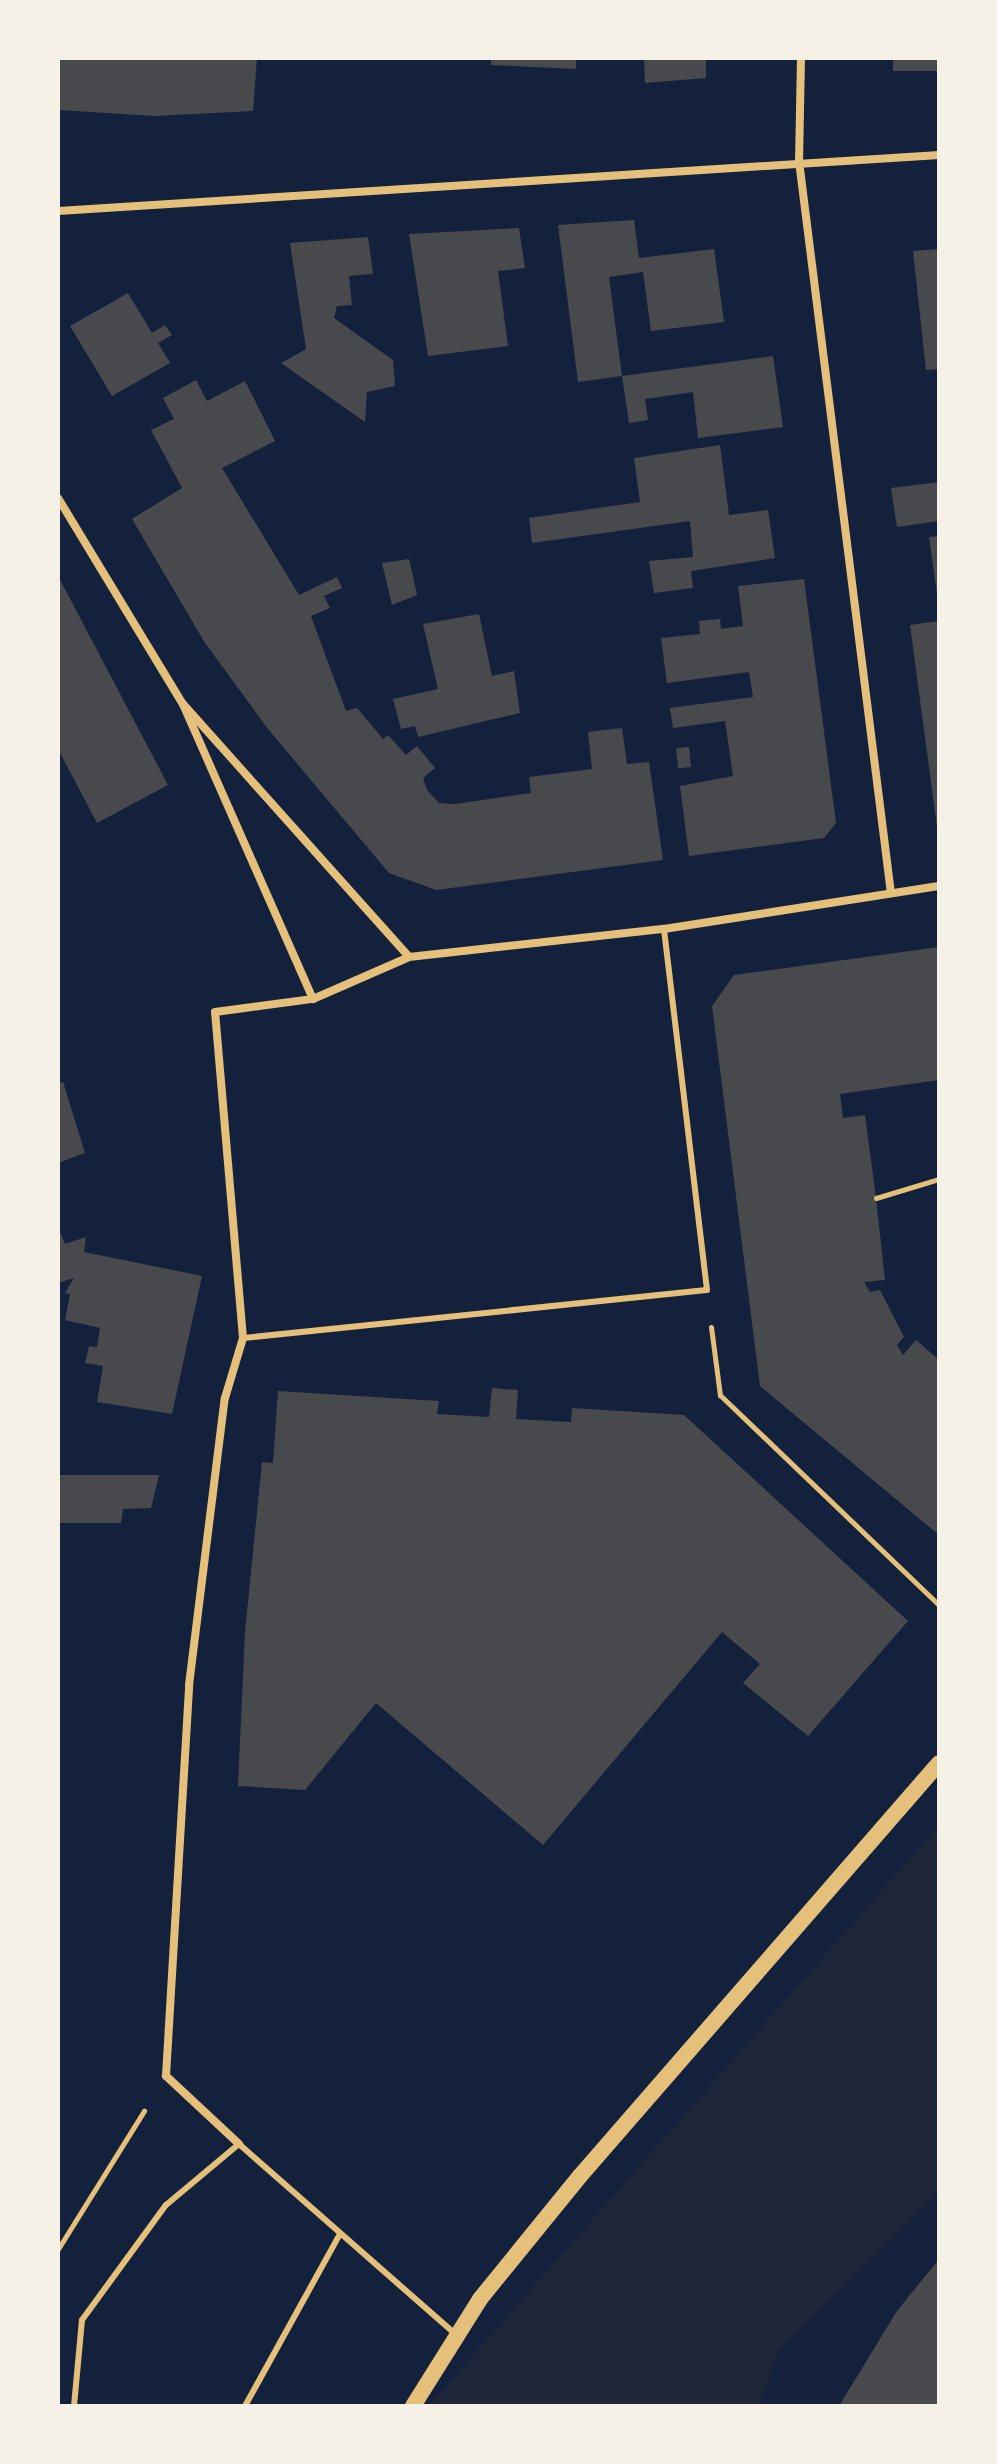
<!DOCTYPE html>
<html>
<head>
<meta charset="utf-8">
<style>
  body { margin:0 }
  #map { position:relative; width:997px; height:2464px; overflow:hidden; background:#14213d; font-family:Barlow,sans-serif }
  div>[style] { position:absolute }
  .green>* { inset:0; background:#1d2539 }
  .building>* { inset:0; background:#48494c; transform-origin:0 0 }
  .path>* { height:5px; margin:-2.5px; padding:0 2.5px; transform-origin:2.5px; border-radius:2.5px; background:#e5c07b }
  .service>* { height:6px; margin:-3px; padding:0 3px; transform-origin:3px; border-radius:3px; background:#e5c07b }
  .minor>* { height:8px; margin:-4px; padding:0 4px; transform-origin:4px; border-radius:4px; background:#e5c07b }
  .secondary>* { height:16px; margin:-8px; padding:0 8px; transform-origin:8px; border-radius:8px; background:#e5c07b }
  span { translate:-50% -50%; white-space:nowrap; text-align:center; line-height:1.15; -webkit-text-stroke:8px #f6f1e7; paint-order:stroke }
  .frame { position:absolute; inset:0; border:60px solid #f6f1e7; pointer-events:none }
</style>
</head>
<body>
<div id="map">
  <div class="green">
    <div style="clip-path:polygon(939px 1825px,939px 2193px,778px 2351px,760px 2406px,428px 2406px)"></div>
  </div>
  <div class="building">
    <div style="clip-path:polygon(58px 58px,257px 58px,253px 111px,155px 116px,58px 110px)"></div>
    <div style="clip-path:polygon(491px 58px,576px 58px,576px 69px,491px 65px)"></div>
    <div style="clip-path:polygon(644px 58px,706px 58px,706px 78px,645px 83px)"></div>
    <div style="left:893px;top:58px;width:46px;height:13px"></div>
    <div style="clip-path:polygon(634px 220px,639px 258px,714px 249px,724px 322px,651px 331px,643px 272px,609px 277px,622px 376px,773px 356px,783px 427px,698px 438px,693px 392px,645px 399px,648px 420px,629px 423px,622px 376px,578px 382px,558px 225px)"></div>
    <div style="clip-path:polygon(519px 228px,525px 268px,498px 271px,508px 346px,428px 356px,409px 234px)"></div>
    <div style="clip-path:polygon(368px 237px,373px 274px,349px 276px,352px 305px,337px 306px,334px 318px,393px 360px,395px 386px,367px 392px,365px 422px,281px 363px,306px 349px,290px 243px)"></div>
    <div style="clip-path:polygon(939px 249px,939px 369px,926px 370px,913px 251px)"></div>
    <div style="clip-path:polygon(128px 293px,152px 333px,165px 325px,172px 335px,158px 343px,170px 363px,112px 396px,70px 326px)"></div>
    <div style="clip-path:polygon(196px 380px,207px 401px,245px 381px,275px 441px,222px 468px,299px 595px,337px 577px,342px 588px,324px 596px,330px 608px,311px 616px,346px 711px,357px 708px,383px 739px,388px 735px,406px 755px,417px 746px,435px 768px,423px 778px,427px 790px,439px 803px,455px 804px,531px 793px,529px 777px,592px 769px,588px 732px,622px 728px,627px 764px,649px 762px,663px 860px,436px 890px,389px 873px,268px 729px,205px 643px,132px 519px,182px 488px,151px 430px,174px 419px,163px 398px)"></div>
    <div style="clip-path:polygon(720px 445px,729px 515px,768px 510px,775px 558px,691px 571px,693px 588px,654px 593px,649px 561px,693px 557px,690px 521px,532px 543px,529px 518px,640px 502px,634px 458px)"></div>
    <div style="clip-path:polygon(939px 482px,939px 521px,897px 527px,891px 488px)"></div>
    <div style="clip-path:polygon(939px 536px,939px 594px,937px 594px,929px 537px)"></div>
    <div style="clip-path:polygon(409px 559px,417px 595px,392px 605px,382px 563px)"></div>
    <div style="clip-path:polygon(58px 576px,168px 785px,97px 823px,58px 749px)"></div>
    <div style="clip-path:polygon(804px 579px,836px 823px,824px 838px,689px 856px,680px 786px,733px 776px,725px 721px,673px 728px,670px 708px,753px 697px,749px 672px,667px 683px,661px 638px,700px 634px,699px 621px,720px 619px,721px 629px,743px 626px,738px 586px)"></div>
    <div style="clip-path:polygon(479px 614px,492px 676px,514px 671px,520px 713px,418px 737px,415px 726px,401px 729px,393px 699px,438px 689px,423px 624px)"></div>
    <div style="clip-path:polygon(939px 621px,939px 827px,937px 827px,910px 625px)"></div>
    <div style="left:689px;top:747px;width:20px;height:13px;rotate:84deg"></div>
    <div style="clip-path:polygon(939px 947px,939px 1080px,840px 1094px,843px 1118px,865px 1115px,876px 1198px,885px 1280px,864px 1282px,870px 1292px,880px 1290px,904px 1337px,897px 1345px,903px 1355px,916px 1340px,939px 1360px,939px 1535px,760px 1386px,712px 1006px,734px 975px)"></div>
    <div style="clip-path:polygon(63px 1082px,85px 1153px,58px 1163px,58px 1083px)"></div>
    <div style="clip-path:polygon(58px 1227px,65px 1244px,86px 1237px,84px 1252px,202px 1276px,172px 1414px,97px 1402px,103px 1366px,85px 1363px,89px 1346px,97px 1347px,100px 1328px,65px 1320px,70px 1294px,65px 1293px,74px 1278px,58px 1283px)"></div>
    <div style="clip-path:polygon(492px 1388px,518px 1390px,516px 1419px,571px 1422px,572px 1408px,684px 1415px,908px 1621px,808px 1736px,743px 1683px,760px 1664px,722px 1632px,543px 1845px,376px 1703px,305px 1790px,238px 1786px,245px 1632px,262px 1462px,273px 1463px,278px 1391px,439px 1401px,437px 1414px,489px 1417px)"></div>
    <div style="clip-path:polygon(58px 1475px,159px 1475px,151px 1508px,123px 1509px,121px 1523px,58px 1523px)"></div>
    <div style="clip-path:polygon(939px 2259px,939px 2406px,839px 2406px,897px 2311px)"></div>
  </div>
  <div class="path">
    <div style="left:876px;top:1198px;width:66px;rotate:-16.8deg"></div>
    <div style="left:711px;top:1327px;width:69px;rotate:82.5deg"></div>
    <div style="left:720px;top:1395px;width:303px;rotate:43.8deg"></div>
    <div style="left:58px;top:2249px;width:163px;rotate:-58.1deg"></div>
  </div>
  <div class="service">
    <div style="left:243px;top:1338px;width:466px;rotate:-5.9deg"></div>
    <div style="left:707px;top:1290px;width:364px;rotate:-96.8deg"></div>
    <div style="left:74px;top:2406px;width:86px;rotate:-84.7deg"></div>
    <div style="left:82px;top:2320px;width:142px;rotate:-53.9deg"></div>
    <div style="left:166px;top:2205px;width:95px;rotate:-39.9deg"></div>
    <div style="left:239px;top:2144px;width:288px;rotate:41.3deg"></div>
    <div style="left:245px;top:2406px;width:196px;rotate:-61.1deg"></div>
  </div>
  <div class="minor">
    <div style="left:801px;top:58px;width:103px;rotate:91.1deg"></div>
    <div style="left:799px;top:161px;width:738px;rotate:82.84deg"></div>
    <div style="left:58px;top:211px;width:883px;rotate:-3.64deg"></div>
    <div style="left:58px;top:498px;width:241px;rotate:58.8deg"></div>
    <div style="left:313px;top:999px;width:322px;rotate:-113.8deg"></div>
    <div style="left:183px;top:704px;width:339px;rotate:48.2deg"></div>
    <div style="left:239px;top:2144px;width:100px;rotate:-137deg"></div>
    <div style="left:166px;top:2076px;width:392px;rotate:-86.6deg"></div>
    <div style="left:189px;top:1685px;width:289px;rotate:-82.9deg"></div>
    <div style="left:225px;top:1398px;width:63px;rotate:-73.3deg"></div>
    <div style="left:243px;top:1338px;width:327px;rotate:-94.9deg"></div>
    <div style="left:215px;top:1012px;width:99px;rotate:-7.6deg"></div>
    <div style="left:313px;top:999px;width:105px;rotate:-23.6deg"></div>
    <div style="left:409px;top:957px;width:257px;rotate:-6.3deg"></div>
    <div style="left:664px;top:929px;width:278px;rotate:-8.9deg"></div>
  </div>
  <div class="secondary">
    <div style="left:413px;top:2406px;width:126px;rotate:-57.9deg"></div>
    <div style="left:480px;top:2299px;width:159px;rotate:-50.9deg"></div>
    <div style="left:580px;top:2176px;width:547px;rotate:-49deg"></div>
  </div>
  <div class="frame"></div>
</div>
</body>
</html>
